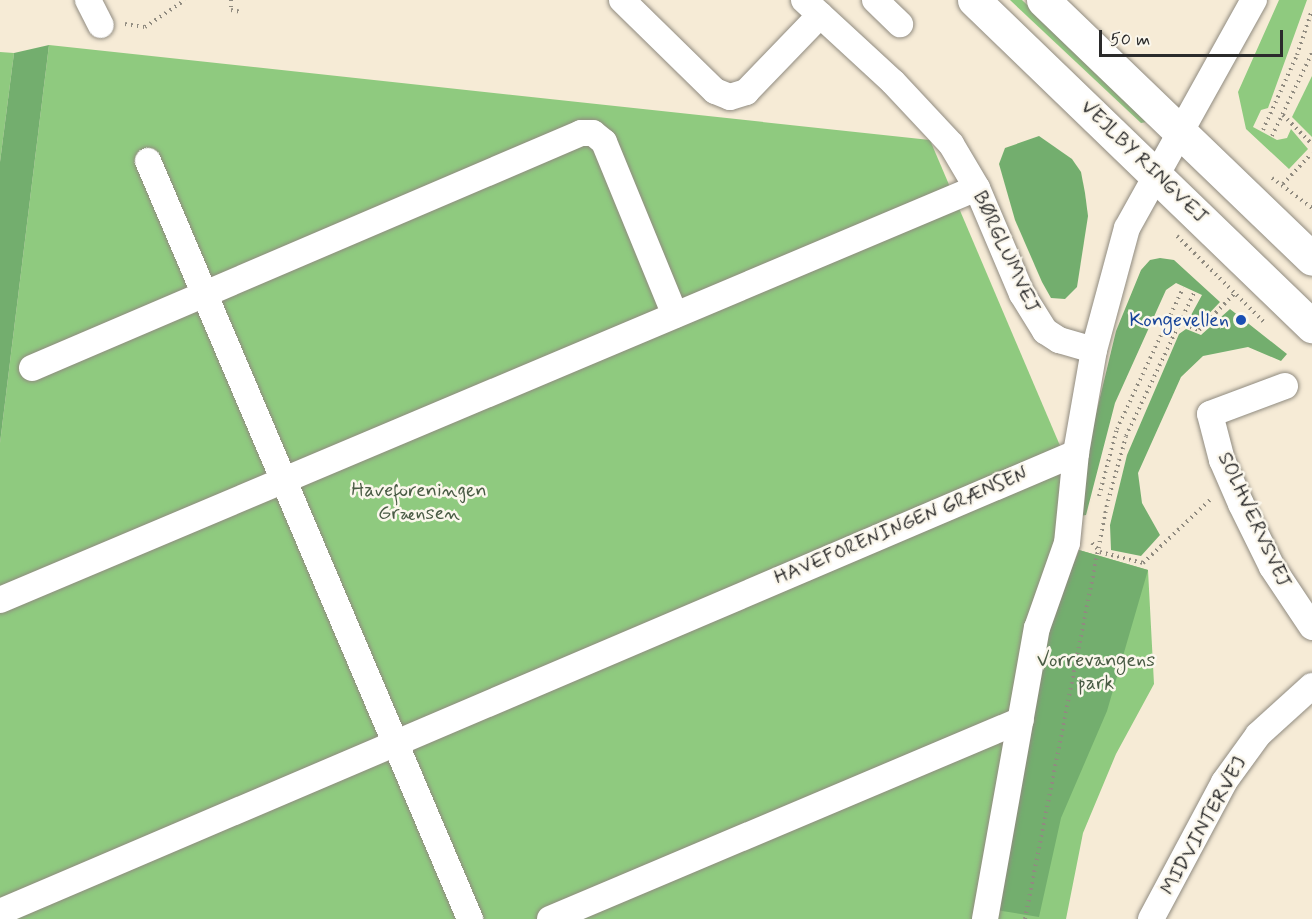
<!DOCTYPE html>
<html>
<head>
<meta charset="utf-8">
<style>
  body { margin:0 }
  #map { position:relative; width:1312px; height:919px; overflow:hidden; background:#f6ebd6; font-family:Mynerve,sans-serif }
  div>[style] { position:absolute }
  .green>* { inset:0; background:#8fca7f }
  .forest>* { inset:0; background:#73ae6e }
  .path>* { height:4px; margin-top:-2px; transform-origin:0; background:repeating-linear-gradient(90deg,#908b80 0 1.5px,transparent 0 6px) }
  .roads { filter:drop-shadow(0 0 2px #908b80) drop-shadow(0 0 2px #908b80) }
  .minor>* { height:26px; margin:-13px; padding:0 13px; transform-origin:13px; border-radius:13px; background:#fff }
  .major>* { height:33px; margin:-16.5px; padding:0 16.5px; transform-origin:16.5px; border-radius:16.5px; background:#fff }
  .dots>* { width:16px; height:16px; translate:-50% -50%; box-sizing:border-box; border:3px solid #fbf7ec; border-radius:50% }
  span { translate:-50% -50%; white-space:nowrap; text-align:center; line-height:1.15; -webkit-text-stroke:5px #fbf7ec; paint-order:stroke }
  .street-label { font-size:20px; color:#2b2b2b }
  .transit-label { font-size:20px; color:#164399 }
  .right { translate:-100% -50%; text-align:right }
  .park-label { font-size:20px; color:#495b44 }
  .scale { position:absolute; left:1099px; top:30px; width:184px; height:27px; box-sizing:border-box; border:3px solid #2b2b2b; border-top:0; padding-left:8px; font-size:18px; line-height:21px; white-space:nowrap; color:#2b2b2b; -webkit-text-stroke:4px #fbf7ec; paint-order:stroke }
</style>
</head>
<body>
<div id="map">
  <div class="green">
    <div style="clip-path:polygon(1010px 0,1022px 0,1147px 118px,1146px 122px,1141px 123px)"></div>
    <div style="clip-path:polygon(1279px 0,1307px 0,1268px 108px,1261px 110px,1253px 127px,1277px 140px,1287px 138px,1291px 129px,1308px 149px,1289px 169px,1246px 129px,1238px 92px)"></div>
    <div style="clip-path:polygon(49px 45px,930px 140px,1061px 448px,1059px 547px,975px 919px,0 919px,0 443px)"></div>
    <div style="clip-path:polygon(0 52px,14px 53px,0 162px)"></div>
    <div style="clip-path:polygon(1312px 76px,1312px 137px,1292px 117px)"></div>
    <div style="clip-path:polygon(1079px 550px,1148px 570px,1154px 684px,1116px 754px,1083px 833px,1066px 919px,994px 919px)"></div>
  </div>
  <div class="forest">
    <div style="clip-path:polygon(49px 45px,0 443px,0 162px,14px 53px)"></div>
    <div style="clip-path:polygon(1039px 136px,1072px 159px,1081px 172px,1085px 193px,1088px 216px,1077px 287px,1065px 299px,1051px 298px,1042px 282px,1015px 220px,999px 164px,1005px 148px)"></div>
    <div style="clip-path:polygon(1160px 258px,1174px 260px,1220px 302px,1200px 323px,1190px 317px,1202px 295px,1176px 283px,1166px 290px,1115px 403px,1086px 515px,1080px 516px,1089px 443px,1116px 331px,1141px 270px,1150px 260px)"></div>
    <div style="clip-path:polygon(1230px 309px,1287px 354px,1281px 361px,1248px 347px,1203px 356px,1181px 377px,1138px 473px,1142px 503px,1160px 535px,1141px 556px,1111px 550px,1110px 525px,1127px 455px,1179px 334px,1186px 329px,1201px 335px)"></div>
    <div style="clip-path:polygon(1079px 550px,1148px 570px,1107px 711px,1061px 818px,1039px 917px,996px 910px,1045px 634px)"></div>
  </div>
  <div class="path">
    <div style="left:231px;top:0;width:10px;rotate:90deg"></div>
    <div style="left:231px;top:10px;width:11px;rotate:10deg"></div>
    <div style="left:125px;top:24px;width:20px;rotate:9deg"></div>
    <div style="left:145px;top:27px;width:48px;rotate:-34deg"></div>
    <div style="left:1283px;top:115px;width:41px;rotate:45deg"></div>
    <div style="left:1263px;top:130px;width:82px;rotate:-65.6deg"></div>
    <div style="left:1297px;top:55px;width:47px;rotate:-71.6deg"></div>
    <div style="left:1272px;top:136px;width:92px;rotate:-64.3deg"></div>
    <div style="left:1272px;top:178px;width:50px;rotate:36.9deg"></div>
    <div style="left:1283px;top:184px;width:42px;rotate:-46.9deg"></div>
    <div style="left:1177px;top:236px;width:124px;rotate:44.7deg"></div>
    <div style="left:1179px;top:323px;width:21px;rotate:19deg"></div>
    <div style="left:1199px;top:330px;width:50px;rotate:-45.8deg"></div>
    <div style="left:1099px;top:496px;width:69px;rotate:-75deg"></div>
    <div style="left:1117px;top:429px;width:156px;rotate:-64.9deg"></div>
    <div style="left:1092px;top:543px;width:12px;rotate:48deg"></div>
    <div style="left:1100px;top:552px;width:44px;rotate:14.3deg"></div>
    <div style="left:1143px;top:563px;width:95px;rotate:-43.3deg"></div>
    <div style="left:1025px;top:919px;width:426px;rotate:-78.8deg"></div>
    <div style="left:1108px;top:501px;width:67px;rotate:-74.5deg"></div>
    <div style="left:1126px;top:436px;width:158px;rotate:-64.6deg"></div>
  </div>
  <div class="roads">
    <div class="minor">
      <div style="left:88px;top:0;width:28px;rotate:63deg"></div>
      <div style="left:622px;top:0;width:130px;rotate:44.4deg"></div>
      <div style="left:715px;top:91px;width:16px;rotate:22deg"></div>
      <div style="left:730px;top:97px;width:17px;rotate:-17deg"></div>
      <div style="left:746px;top:92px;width:107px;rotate:-46.1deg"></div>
      <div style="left:804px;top:0;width:121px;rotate:42.7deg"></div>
      <div style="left:893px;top:82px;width:85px;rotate:46.9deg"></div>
      <div style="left:951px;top:144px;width:51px;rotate:59.4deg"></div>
      <div style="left:977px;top:188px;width:115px;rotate:67deg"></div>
      <div style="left:1022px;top:294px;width:44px;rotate:58.1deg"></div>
      <div style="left:1045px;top:331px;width:17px;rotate:33deg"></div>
      <div style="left:1059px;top:340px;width:36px;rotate:16deg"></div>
      <div style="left:875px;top:0;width:35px;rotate:44deg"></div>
      <div style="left:148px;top:161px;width:824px;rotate:66.98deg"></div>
      <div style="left:32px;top:368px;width:597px;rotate:-23.17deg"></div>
      <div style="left:581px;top:133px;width:12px"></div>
      <div style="left:593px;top:133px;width:14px;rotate:39deg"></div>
      <div style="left:604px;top:142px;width:187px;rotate:67.7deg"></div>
      <div style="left:1285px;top:386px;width:80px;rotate:159.5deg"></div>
      <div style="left:1210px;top:414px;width:48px;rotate:75.4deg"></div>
      <div style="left:1222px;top:460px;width:48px;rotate:66.6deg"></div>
      <div style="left:1241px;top:504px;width:70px;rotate:63.8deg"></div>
      <div style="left:1272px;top:567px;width:72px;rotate:56.3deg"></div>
      <div style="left:0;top:600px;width:1060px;rotate:-22.87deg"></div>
      <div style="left:0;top:912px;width:1170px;rotate:-23.1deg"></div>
      <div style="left:550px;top:919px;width:511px;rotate:-22.9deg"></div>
      <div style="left:985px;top:919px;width:296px;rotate:-79.9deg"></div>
      <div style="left:1037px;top:628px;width:90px;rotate:-70.6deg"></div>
      <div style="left:1067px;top:543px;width:90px;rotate:-84.3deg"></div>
      <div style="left:1076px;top:453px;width:105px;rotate:-80.1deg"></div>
      <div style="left:1094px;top:350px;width:126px;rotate:-74.9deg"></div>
      <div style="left:1127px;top:228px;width:261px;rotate:-60.9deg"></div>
      <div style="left:1151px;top:919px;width:155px;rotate:-61.9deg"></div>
      <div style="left:1224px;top:782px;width:58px;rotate:-54.1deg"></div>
      <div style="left:1258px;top:735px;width:73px;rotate:-42.2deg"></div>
    </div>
    <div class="major">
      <div style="left:974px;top:0;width:470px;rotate:44deg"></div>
      <div style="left:1043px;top:0;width:373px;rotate:43.9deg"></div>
    </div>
  </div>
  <div class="dots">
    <div style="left:1241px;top:320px;background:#1a4fb4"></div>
  </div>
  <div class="street-label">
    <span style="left:1144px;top:162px;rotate:44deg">VEJLBY RINGVEJ</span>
    <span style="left:1006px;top:252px;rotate:65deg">BØRGLUMVEJ</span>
    <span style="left:1254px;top:520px;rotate:65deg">SOLHVERVSVEJ</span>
    <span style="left:901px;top:526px;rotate:-23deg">HAVEFORENINGEN GRÆNSEN</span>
    <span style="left:1204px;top:826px;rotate:-61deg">MIDVINTERVEJ</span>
  </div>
  <div class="transit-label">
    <span class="right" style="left:1229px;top:320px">Kongevellen</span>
  </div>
  <div class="park-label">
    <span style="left:419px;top:502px">Haveforeningen<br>Grænsen</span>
    <span style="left:1096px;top:672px">Vorrevangens<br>park</span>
  </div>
  <div class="scale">50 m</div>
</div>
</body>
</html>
